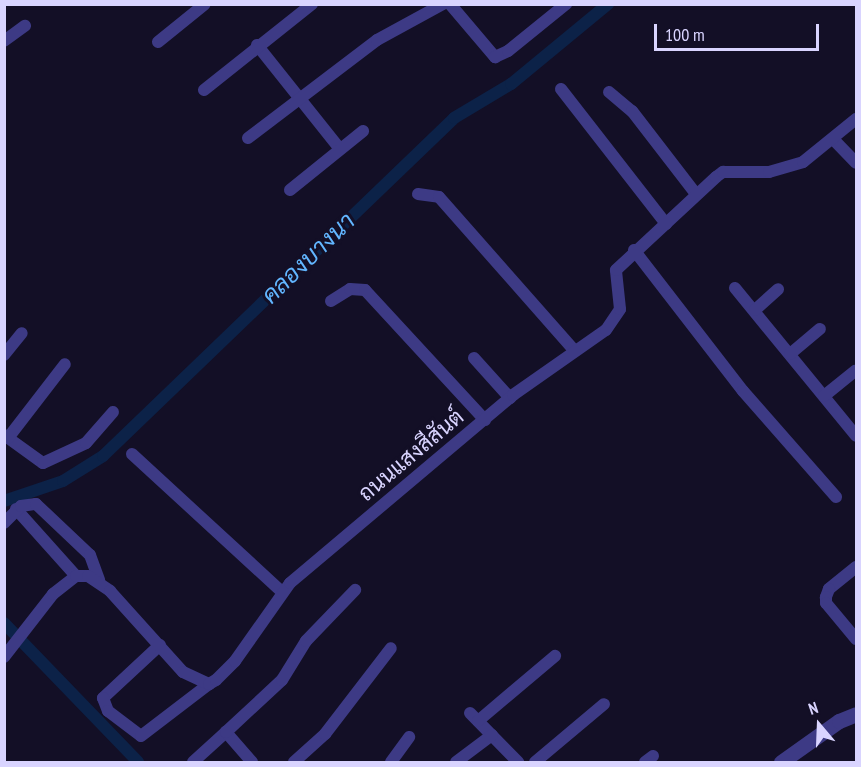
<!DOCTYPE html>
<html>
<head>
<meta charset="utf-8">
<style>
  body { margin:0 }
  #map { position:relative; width:861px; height:767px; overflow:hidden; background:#130f26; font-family:"PT Sans Narrow",Sarabun,sans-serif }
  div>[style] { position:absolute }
  .canal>* { height:12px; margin:-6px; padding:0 6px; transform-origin:6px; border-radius:6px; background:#0c2248 }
  .minor>* { height:12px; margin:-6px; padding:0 6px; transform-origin:6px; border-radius:6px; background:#3d3a85 }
  .tertiary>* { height:15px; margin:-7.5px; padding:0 7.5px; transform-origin:7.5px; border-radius:7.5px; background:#3d3a85 }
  span { translate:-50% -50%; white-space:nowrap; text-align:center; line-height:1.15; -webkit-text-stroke:6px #130f26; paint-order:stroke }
  .street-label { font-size:22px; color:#d9d4ff }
  .water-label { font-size:24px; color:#62b6ff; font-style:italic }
  .frame { position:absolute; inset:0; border:6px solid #d9d4ff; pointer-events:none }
  .north { position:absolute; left:789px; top:695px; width:60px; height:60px; -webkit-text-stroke:4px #130f26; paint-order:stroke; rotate:341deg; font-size:16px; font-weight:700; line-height:24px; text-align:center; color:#d9d4ff }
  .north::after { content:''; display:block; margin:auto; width:21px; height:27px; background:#d9d4ff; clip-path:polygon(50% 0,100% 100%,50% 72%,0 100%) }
  .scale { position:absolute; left:654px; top:24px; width:165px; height:27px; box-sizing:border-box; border:3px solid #d9d4ff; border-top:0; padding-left:8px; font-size:18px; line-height:21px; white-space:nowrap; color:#d9d4ff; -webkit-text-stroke:4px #130f26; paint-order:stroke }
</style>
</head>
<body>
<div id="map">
  <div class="canal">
    <div style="left:4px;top:501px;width:62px;rotate:-18.7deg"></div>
    <div style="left:63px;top:481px;width:47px;rotate:-32deg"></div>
    <div style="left:103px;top:456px;width:487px;rotate:-43.9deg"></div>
    <div style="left:454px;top:118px;width:66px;rotate:-30.8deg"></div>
    <div style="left:511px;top:84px;width:126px;rotate:-39.5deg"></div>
    <div style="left:4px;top:623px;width:193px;rotate:46deg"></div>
  </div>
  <div class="minor">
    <div style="left:450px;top:4px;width:70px;rotate:49.7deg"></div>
    <div style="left:495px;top:57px;width:14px;rotate:-25deg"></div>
    <div style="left:508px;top:51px;width:75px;rotate:-39deg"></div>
    <div style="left:4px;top:41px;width:26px;rotate:-36deg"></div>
    <div style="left:158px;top:42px;width:60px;rotate:-39deg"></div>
    <div style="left:257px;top:45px;width:133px;rotate:51.4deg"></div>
    <div style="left:561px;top:89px;width:171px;rotate:52.1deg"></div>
    <div style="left:204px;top:90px;width:138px;rotate:-38.5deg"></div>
    <div style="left:609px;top:92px;width:30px;rotate:40deg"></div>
    <div style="left:632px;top:111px;width:105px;rotate:52.4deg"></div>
    <div style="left:248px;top:138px;width:162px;rotate:-37.2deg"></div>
    <div style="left:377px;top:40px;width:75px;rotate:-28.6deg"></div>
    <div style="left:833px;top:139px;width:33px;rotate:46deg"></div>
    <div style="left:290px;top:190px;width:94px;rotate:-38.9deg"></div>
    <div style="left:418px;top:194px;width:21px;rotate:8deg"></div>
    <div style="left:439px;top:197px;width:205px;rotate:48.6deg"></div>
    <div style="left:634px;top:250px;width:178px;rotate:52.3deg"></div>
    <div style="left:743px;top:391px;width:141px;rotate:48.7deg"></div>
    <div style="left:735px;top:288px;width:191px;rotate:50.7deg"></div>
    <div style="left:331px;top:301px;width:22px;rotate:-32deg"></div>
    <div style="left:350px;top:289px;width:15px;rotate:4deg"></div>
    <div style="left:365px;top:290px;width:177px;rotate:47.3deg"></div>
    <div style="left:755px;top:310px;width:31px;rotate:-42deg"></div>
    <div style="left:790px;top:354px;width:39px;rotate:-40deg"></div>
    <div style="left:4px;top:355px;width:28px;rotate:-51deg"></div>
    <div style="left:474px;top:358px;width:54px;rotate:48deg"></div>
    <div style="left:824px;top:396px;width:40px;rotate:-39deg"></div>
    <div style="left:4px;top:435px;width:48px;rotate:35.7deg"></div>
    <div style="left:43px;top:463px;width:47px;rotate:-24.9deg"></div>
    <div style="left:86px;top:443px;width:41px;rotate:-48.9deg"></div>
    <div style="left:8px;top:438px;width:93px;rotate:-52.4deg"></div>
    <div style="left:132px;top:454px;width:204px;rotate:42.6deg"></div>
    <div style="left:16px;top:509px;width:90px;rotate:48.2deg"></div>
    <div style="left:4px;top:523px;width:24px;rotate:-45deg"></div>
    <div style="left:21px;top:506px;width:15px;rotate:-8deg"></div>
    <div style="left:36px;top:504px;width:74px;rotate:43.4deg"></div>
    <div style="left:90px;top:555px;width:27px;rotate:70deg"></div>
    <div style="left:856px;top:567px;width:35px;rotate:141deg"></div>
    <div style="left:829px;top:589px;width:9px;rotate:111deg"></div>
    <div style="left:826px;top:597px;width:6px;rotate:90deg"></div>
    <div style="left:826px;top:603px;width:47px;rotate:50.2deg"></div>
    <div style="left:160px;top:645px;width:78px;rotate:137.1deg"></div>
    <div style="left:103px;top:698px;width:14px;rotate:69deg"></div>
    <div style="left:108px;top:711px;width:41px;rotate:37.1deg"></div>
    <div style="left:141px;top:736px;width:86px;rotate:-37.4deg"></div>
    <div style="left:4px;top:657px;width:80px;rotate:-52.1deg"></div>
    <div style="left:53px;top:594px;width:29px;rotate:-38deg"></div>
    <div style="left:76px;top:576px;width:12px"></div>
    <div style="left:88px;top:576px;width:27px;rotate:34deg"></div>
    <div style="left:110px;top:591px;width:109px;rotate:48deg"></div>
    <div style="left:183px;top:672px;width:29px;rotate:25deg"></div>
    <div style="left:209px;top:684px;width:8px;rotate:-30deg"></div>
    <div style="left:216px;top:680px;width:27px;rotate:-45deg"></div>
    <div style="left:235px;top:661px;width:95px;rotate:-54.8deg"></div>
    <div style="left:290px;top:583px;width:292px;rotate:-40.1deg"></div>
    <div style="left:513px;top:395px;width:113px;rotate:-35deg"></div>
    <div style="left:606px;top:330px;width:25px;rotate:-56deg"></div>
    <div style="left:620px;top:309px;width:39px;rotate:-96deg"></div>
    <div style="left:616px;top:270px;width:137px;rotate:-42.9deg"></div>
    <div style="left:716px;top:177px;width:9px;rotate:-36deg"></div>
    <div style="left:723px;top:172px;width:46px"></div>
    <div style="left:769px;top:172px;width:35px;rotate:-16deg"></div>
    <div style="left:803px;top:162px;width:68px;rotate:-39.1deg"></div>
    <div style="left:470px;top:713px;width:69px;rotate:45.6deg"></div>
    <div style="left:478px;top:721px;width:101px;rotate:-40.2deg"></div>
    <div style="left:193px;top:762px;width:45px;rotate:-42.3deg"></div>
    <div style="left:252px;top:762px;width:40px;rotate:-131deg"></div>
    <div style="left:226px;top:732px;width:76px;rotate:-42.9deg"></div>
    <div style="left:282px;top:680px;width:46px;rotate:-58.4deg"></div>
    <div style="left:306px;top:641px;width:71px;rotate:-46.1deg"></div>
    <div style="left:294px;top:762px;width:42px;rotate:-42.1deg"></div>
    <div style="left:325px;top:734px;width:108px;rotate:-52.5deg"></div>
    <div style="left:391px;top:762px;width:31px;rotate:-54deg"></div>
    <div style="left:456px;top:762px;width:45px;rotate:-36.9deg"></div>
    <div style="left:535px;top:762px;width:90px;rotate:-40deg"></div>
    <div style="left:645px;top:762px;width:10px;rotate:-37deg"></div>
  </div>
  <div class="tertiary">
    <div style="left:781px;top:762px;width:71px;rotate:-35.3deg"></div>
    <div style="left:839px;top:721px;width:18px;rotate:-22deg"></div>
  </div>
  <div class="street-label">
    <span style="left:411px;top:455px;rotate:-40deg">ถนนแสงสีสันต์</span>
  </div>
  <div class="water-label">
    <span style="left:308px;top:258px;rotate:-44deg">คลองบางนา</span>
  </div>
  <div class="frame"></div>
  <div class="north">N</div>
  <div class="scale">100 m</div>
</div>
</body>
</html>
